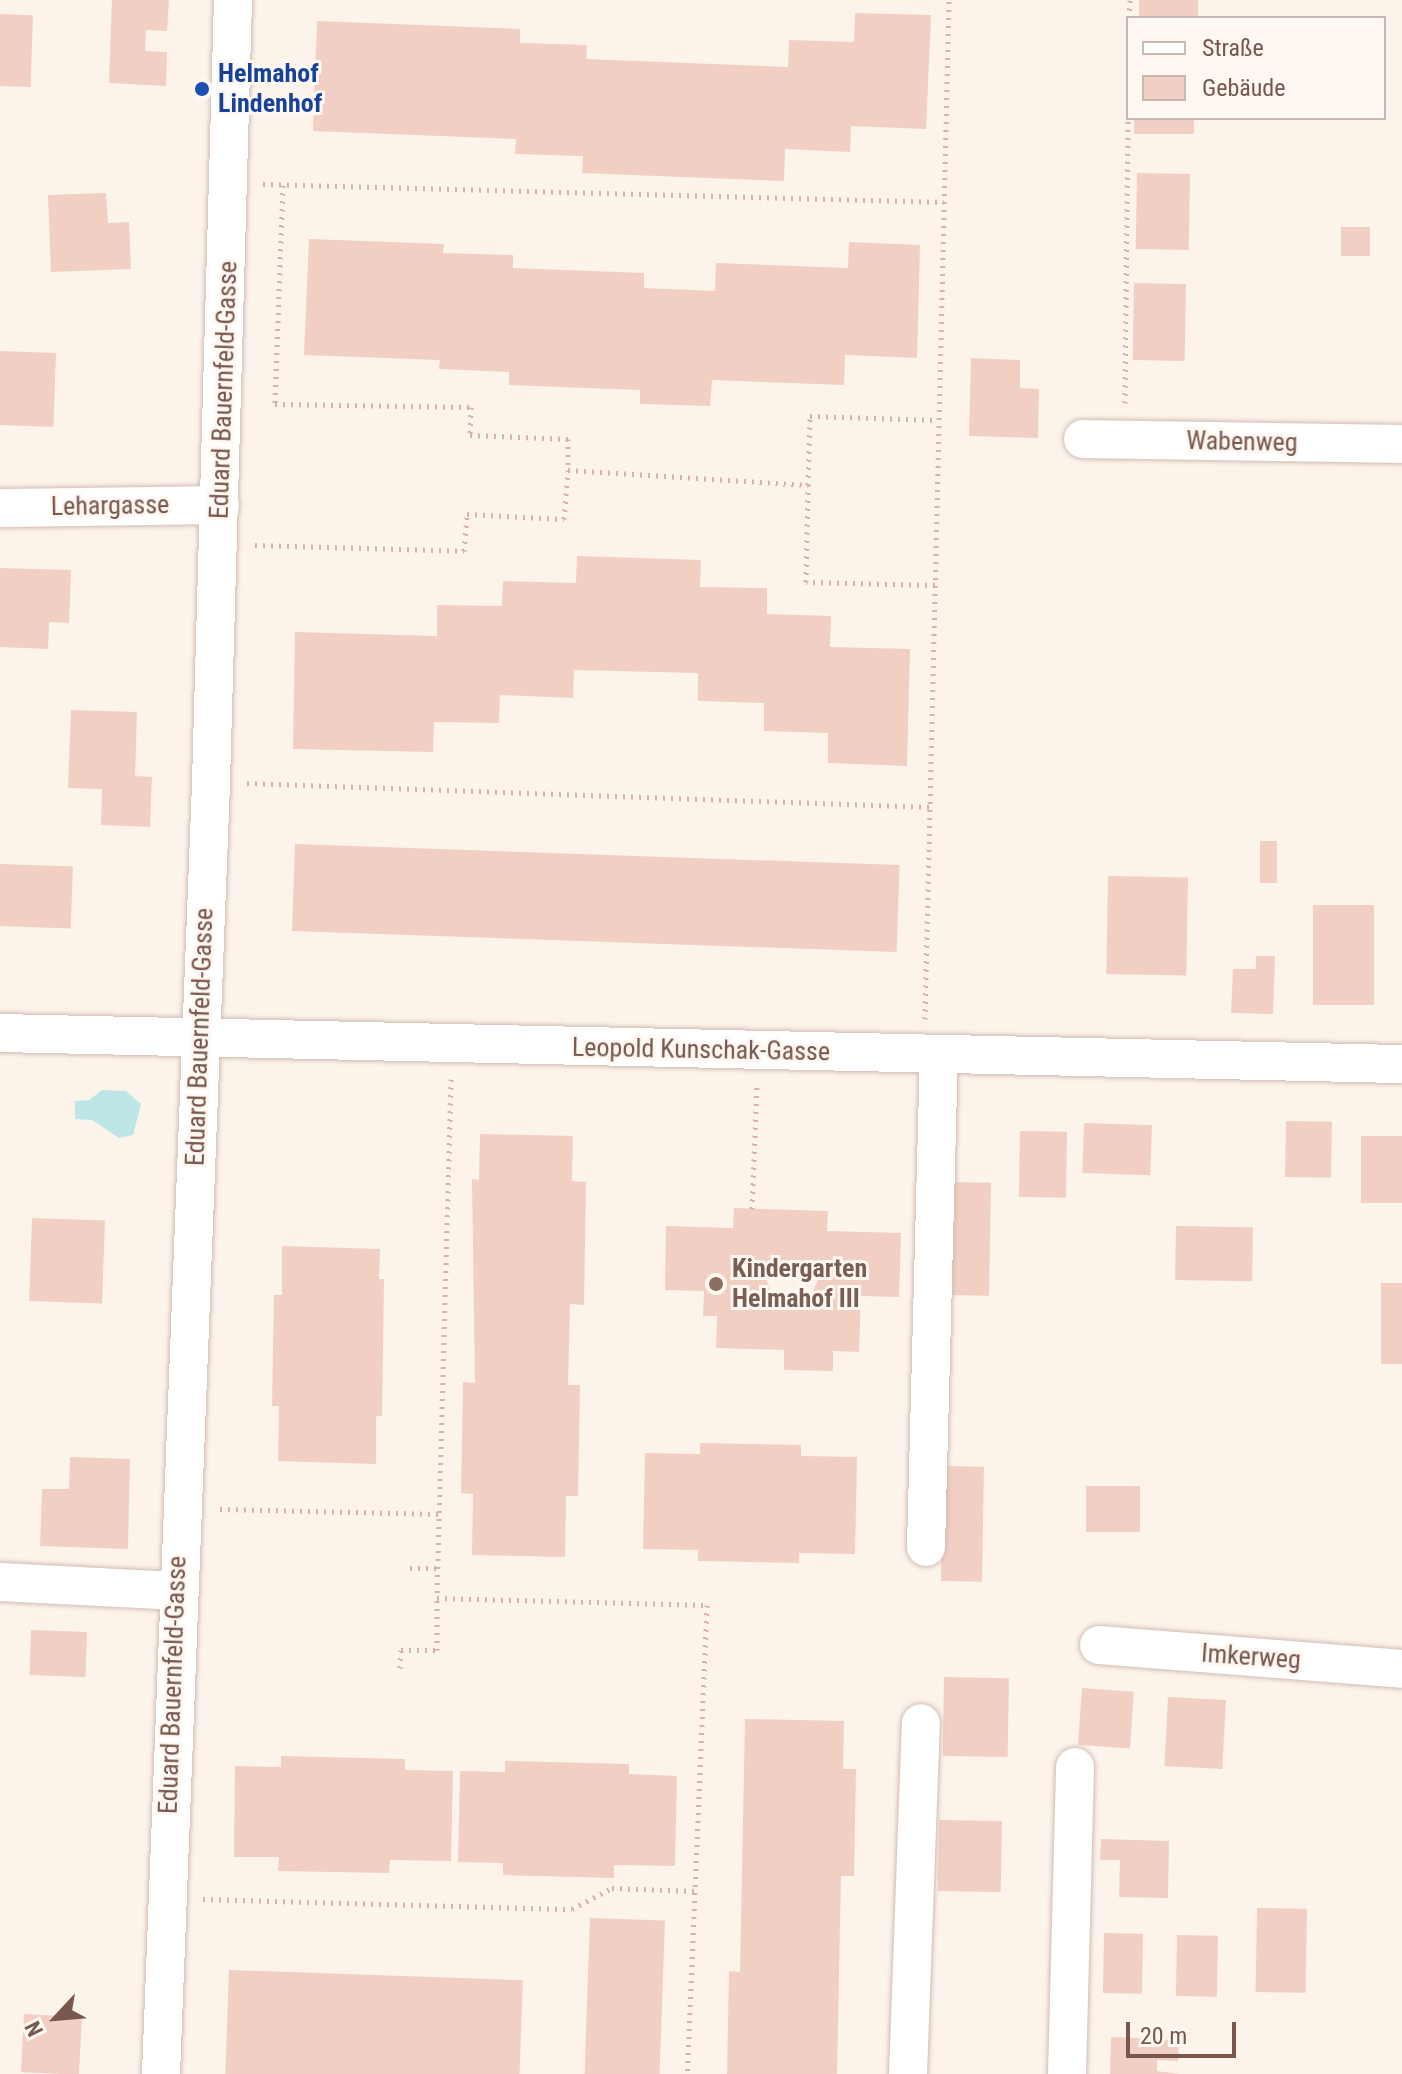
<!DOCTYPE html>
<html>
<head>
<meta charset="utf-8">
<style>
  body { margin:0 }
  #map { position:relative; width:1402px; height:2074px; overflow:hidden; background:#fcf3eb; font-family:"Roboto Condensed",sans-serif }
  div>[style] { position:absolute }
  .water>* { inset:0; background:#bfe6e6 }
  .building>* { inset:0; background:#f1cfc3; transform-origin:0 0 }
  .path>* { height:5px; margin-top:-2.5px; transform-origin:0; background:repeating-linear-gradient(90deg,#d7b2a5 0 2px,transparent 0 8px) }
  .roads { filter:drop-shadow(0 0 2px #d1bcb2) drop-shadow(0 0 2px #d1bcb2) }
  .minor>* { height:38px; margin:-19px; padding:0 19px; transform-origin:19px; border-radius:19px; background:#fff }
  .dots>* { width:22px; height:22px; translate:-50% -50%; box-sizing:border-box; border:4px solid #fff7f1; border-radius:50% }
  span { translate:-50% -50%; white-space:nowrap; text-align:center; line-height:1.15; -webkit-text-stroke:6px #fff7f1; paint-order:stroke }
  .transit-label { font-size:26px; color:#164399; font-weight:700 }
  .left { translate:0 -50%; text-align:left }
  .street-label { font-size:26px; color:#77574e }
  .education-label { font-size:26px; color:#785e54; font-weight:700 }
  .legend { position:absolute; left:1126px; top:16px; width:260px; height:104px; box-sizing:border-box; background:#fff7f1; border:2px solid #c9b7b0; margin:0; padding:10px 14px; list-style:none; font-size:24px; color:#77574e }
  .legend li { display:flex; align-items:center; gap:16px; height:40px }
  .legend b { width:40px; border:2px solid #c9b7b0 }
  .north { position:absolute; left:16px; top:1978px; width:80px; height:80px; -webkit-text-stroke:6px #fff7f1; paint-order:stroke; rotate:244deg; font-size:22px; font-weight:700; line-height:32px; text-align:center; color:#77574e }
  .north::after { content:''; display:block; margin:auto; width:28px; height:36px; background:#77574e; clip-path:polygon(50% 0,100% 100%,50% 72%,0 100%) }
  .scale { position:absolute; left:1126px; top:2022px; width:110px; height:36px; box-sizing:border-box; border:4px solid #77574e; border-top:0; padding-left:10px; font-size:24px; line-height:28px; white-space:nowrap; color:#77574e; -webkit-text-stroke:6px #fff7f1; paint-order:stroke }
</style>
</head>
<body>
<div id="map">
  <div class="water">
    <div style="clip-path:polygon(102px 1090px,126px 1091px,141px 1104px,133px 1135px,119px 1138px,92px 1120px,75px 1119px,75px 1101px,89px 1100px)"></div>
  </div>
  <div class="building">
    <div style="clip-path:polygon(112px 0,169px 0,167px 31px,146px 30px,145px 51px,167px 52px,166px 86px,109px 83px)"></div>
    <div style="left:1139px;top:0;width:59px;height:18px"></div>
    <div style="clip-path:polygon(855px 13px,931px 15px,926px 129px,851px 126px,850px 152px,785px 149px,784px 181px,582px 173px,583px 156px,515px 154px,516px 139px,313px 131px,317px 21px,520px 29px,520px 43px,587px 45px,586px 59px,788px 67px,789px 40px,854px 42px)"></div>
    <div style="left:0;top:14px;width:33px;height:72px;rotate:2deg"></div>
    <div style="left:1134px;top:118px;width:60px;height:16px"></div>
    <div style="left:1137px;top:173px;width:53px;height:76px;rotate:1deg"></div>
    <div style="clip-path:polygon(106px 193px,108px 223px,129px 222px,131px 269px,51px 272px,48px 195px)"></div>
    <div style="left:1341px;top:227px;width:29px;height:29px"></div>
    <div style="clip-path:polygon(309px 239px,444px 244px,443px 253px,513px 255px,513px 268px,644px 273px,644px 288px,715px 291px,716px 263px,848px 268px,849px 242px,920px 245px,917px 358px,845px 355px,844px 385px,712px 380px,710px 406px,640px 404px,640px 390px,509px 385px,509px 372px,439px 369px,440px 360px,304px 355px)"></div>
    <div style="left:1134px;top:283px;width:52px;height:77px;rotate:1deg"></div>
    <div style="left:0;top:351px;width:56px;height:74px;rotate:2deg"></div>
    <div style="clip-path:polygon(971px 358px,1020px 360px,1020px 388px,1039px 389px,1038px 438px,969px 436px)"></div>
    <div style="clip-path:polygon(577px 556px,701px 560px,700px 587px,767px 588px,767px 614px,831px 616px,830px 647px,910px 649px,907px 766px,828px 763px,828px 733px,764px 731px,764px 703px,698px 701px,698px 673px,574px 670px,573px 698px,500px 695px,499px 723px,434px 722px,433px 752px,293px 749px,295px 632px,437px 636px,437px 605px,502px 606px,503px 581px,576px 583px)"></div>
    <div style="clip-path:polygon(0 568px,71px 570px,69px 623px,49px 622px,48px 649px,0 647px)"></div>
    <div style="clip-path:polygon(71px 710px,137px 712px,135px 776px,152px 777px,150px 827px,101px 825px,102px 789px,68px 788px)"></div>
    <div style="left:1260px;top:841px;width:17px;height:42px"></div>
    <div style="left:295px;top:844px;width:605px;height:87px;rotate:2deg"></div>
    <div style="left:0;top:864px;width:73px;height:62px;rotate:2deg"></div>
    <div style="left:1108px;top:876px;width:80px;height:98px;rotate:1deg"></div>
    <div style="left:1313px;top:905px;width:61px;height:100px"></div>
    <div style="clip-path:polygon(1256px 956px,1275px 956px,1273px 1014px,1231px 1013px,1233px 969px,1256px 969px)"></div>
    <div style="left:1286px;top:1121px;width:46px;height:56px;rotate:1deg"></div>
    <div style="left:1084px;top:1123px;width:68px;height:50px;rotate:2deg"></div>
    <div style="left:1020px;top:1131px;width:47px;height:66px;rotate:1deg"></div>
    <div style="clip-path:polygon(480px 1134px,573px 1136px,572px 1181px,586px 1182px,584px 1305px,570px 1304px,568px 1385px,580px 1385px,578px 1496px,566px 1496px,565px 1557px,472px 1555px,473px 1494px,461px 1493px,463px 1382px,475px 1383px,472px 1179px,479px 1180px)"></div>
    <div style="left:1361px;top:1136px;width:41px;height:67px"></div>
    <div style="left:951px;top:1182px;width:40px;height:113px;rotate:1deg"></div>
    <div style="clip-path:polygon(evenodd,734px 1208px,828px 1211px,827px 1231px,901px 1233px,899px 1297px,861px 1296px,859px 1352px,833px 1351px,833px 1371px,784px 1370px,784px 1350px,716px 1348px,717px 1316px,703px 1316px,704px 1291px,665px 1290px,666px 1226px,733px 1228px,734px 1208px,765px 1275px,819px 1277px,811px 1296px,791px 1303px,772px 1295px,765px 1275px)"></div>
    <div style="left:32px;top:1218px;width:73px;height:83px;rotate:2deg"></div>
    <div style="left:1176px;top:1226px;width:77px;height:54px;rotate:1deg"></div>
    <div style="clip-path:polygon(282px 1246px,380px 1249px,379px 1279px,384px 1279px,382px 1416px,376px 1416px,376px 1464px,278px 1461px,279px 1406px,272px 1406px,274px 1295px,282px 1295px)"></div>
    <div style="left:1381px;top:1283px;width:21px;height:81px"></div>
    <div style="clip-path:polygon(700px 1443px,801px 1445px,801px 1456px,857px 1457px,855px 1554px,799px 1553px,799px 1563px,698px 1561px,698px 1550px,643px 1549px,645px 1453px,700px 1454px)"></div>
    <div style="clip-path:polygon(70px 1457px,130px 1459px,128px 1549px,40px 1546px,42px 1489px,69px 1489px)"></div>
    <div style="left:943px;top:1466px;width:41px;height:115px;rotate:1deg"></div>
    <div style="left:1086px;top:1486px;width:54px;height:46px"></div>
    <div style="left:31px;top:1630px;width:56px;height:45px;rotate:2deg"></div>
    <div style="left:944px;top:1677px;width:65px;height:79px;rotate:1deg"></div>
    <div style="left:1082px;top:1688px;width:52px;height:57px;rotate:4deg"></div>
    <div style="left:1168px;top:1697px;width:58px;height:69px;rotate:3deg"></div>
    <div style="clip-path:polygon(745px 1719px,844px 1721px,843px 1769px,856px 1769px,854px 1876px,841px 1876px,837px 2074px,727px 2074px,729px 1971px,740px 1972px)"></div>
    <div style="clip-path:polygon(281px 1756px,405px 1759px,405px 1770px,453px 1771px,451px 1861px,390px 1860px,389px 1873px,278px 1871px,279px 1857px,234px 1857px,235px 1766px,281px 1767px)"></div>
    <div style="clip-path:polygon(505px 1761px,629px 1764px,629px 1774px,677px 1776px,675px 1866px,614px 1865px,614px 1878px,503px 1875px,503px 1863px,458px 1862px,460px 1771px,505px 1772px)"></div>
    <div style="left:939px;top:1820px;width:63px;height:71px;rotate:1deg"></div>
    <div style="clip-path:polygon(1101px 1839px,1169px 1841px,1168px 1898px,1119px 1897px,1120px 1860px,1100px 1860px)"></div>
    <div style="left:1257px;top:1908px;width:50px;height:84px;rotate:1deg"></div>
    <div style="left:590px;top:1918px;width:75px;height:156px;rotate:2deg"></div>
    <div style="left:1104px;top:1933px;width:39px;height:60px;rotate:1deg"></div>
    <div style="left:1177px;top:1935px;width:41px;height:61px;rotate:1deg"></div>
    <div style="left:229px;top:1970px;width:294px;height:104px;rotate:2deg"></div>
    <div style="left:24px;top:2014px;width:58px;height:58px;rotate:3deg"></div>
    <div style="clip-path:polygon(1111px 2037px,1179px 2040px,1178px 2061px,1157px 2060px,1157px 2071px,1179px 2074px,1110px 2074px)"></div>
  </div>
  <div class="path">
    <div style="left:1129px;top:18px;width:18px;rotate:-87deg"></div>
    <div style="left:263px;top:184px;width:681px;rotate:1.51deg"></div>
    <div style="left:283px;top:185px;width:219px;rotate:92.1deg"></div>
    <div style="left:275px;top:404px;width:196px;rotate:0.9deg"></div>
    <div style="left:471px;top:407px;width:28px;rotate:92deg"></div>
    <div style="left:470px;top:435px;width:98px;rotate:2.3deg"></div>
    <div style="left:568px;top:439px;width:31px;rotate:90deg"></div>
    <div style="left:1125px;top:403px;width:285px;rotate:-89.4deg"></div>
    <div style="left:255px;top:545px;width:209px;rotate:1.6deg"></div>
    <div style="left:464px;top:551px;width:37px;rotate:-85deg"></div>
    <div style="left:467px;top:514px;width:97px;rotate:3deg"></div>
    <div style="left:564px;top:519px;width:49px;rotate:-85.3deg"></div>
    <div style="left:568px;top:470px;width:240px;rotate:3.6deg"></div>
    <div style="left:935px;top:585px;width:129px;rotate:-178.7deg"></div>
    <div style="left:806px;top:582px;width:97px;rotate:-88.8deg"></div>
    <div style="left:808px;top:485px;width:69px;rotate:-88.3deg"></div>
    <div style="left:810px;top:416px;width:128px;rotate:1.8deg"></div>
    <div style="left:247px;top:783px;width:683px;rotate:2.01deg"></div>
    <div style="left:925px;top:1019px;width:1019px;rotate:-88.65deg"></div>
    <div style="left:451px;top:1079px;width:519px;rotate:91.55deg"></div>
    <div style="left:437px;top:1598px;width:270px;rotate:1.5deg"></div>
    <div style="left:707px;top:1605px;width:469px;rotate:92.4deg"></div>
    <div style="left:752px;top:1209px;width:123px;rotate:-87.7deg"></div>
    <div style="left:220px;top:1509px;width:219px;rotate:1.3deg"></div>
    <div style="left:410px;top:1568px;width:28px"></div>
    <div style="left:400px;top:1668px;width:18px;rotate:-87deg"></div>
    <div style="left:401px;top:1650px;width:36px"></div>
    <div style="left:437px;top:1650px;width:52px;rotate:-90deg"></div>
    <div style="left:203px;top:1899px;width:369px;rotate:1.6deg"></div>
    <div style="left:572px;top:1909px;width:45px;rotate:-27.7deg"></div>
    <div style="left:612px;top:1888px;width:83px;rotate:2.1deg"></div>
  </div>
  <div class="roads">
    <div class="minor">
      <div style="left:1083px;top:439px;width:319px;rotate:0.9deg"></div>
      <div style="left:0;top:508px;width:220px;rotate:-0.8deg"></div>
      <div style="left:0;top:1033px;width:1402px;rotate:1.27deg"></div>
      <div style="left:926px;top:1547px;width:492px;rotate:-88.5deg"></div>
      <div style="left:0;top:1582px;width:176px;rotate:2.9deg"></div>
      <div style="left:1099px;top:1645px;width:304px;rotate:4.5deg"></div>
      <div style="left:161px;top:2074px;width:1293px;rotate:-87.78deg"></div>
      <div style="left:211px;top:782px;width:782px;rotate:-88.39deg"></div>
      <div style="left:908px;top:2074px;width:351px;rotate:-87.9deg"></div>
      <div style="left:1067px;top:2074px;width:307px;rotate:-88.5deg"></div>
    </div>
  </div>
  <div class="dots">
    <div style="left:202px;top:89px;background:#1a4fb4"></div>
    <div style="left:716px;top:1284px;background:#8d6e63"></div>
  </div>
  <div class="transit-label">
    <span class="left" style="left:218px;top:89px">Helmahof<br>Lindenhof</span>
  </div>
  <div class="street-label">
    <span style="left:224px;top:390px;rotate:-88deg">Eduard Bauernfeld-Gasse</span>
    <span style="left:1242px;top:442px;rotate:1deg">Wabenweg</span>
    <span style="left:110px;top:506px;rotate:-1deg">Lehargasse</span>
    <span style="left:200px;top:1037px;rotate:-88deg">Eduard Bauernfeld-Gasse</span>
    <span style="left:701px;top:1050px;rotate:1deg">Leopold Kunschak-Gasse</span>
    <span style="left:1251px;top:1657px;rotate:4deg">Imkerweg</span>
    <span style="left:173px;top:1685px;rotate:-88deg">Eduard Bauernfeld-Gasse</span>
  </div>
  <div class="education-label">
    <span class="left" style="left:732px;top:1284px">Kindergarten<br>Helmahof III</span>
  </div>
  <ul class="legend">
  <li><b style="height:10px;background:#fff"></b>Straße</li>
  <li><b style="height:22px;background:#f1cfc3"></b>Gebäude</li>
  </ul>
  <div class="north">N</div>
  <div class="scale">20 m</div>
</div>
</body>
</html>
